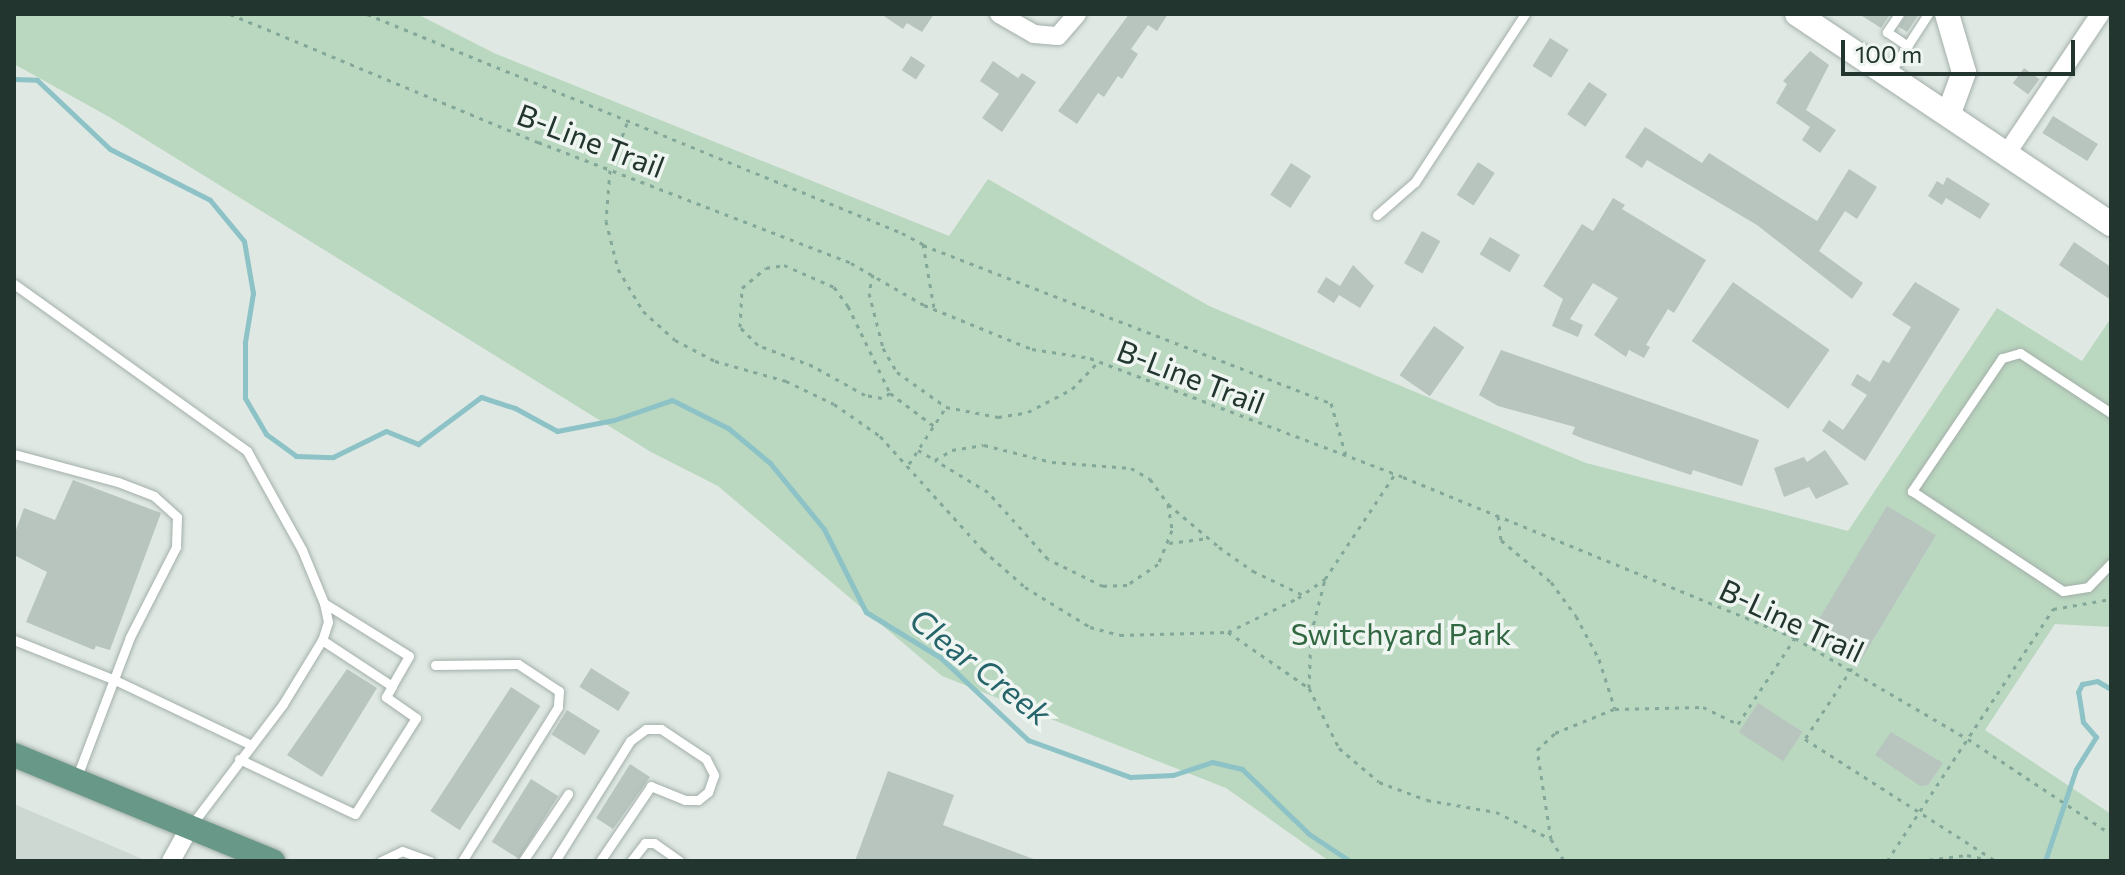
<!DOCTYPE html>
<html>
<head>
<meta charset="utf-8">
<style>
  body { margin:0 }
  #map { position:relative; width:2125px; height:875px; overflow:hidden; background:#dfe8e3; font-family:Commissioner,sans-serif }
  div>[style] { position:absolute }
  .built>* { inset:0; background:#cdd8d2 }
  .green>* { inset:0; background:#bad7bf }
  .stream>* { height:5px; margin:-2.5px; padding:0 2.5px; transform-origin:2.5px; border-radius:2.5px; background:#8dc3c7 }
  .building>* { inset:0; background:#b8c5bf; transform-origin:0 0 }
  .path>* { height:3px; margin-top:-1.5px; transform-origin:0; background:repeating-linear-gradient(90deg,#83a899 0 4px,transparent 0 10px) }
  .roads { filter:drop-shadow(0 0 2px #a3afa9) drop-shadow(0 0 2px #a3afa9) }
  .lane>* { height:9px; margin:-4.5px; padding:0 4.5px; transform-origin:4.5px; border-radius:4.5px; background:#fff }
  .street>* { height:18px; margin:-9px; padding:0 9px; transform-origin:9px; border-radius:9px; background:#fff }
  .secondary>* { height:24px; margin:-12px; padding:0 12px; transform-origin:12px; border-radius:12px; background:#fff }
  .primary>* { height:24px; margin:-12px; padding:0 12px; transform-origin:12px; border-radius:12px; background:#689888 }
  span { translate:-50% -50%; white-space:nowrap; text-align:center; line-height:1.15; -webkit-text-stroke:7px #eff5f1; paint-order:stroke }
  .street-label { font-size:30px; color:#22362f }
  .park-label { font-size:30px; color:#316741 }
  .water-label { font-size:32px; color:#24646a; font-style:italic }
  .frame { position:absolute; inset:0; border:16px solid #22362f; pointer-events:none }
  .scale { position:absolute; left:1841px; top:40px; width:234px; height:36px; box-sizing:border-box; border:4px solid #22362f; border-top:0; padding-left:10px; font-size:24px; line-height:28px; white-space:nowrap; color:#22362f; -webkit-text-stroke:6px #eff5f1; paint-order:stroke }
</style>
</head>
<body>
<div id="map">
  <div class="built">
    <div style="clip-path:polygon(14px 804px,147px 861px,14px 861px)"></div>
  </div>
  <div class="green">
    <div style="clip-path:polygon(14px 14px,417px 14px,496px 54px,949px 236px,988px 179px,1209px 306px,1586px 463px,1848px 531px,1997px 308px,2082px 361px,2111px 318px,2111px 627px,2055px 624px,1985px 730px,2111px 814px,2111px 861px,1329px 861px,1226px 788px,942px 676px,718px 486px,651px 452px,111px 118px,14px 64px)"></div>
  </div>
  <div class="stream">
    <div style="left:14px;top:79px;width:23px;rotate:2deg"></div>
    <div style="left:37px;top:80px;width:100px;rotate:43.4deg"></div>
    <div style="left:110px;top:149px;width:112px;rotate:27deg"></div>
    <div style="left:210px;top:200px;width:53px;rotate:50.3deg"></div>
    <div style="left:244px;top:241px;width:53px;rotate:80.2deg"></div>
    <div style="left:253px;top:293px;width:50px;rotate:99.3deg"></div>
    <div style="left:245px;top:342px;width:56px;rotate:90deg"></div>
    <div style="left:245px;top:398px;width:42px;rotate:59.7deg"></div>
    <div style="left:266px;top:434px;width:37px;rotate:36deg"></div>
    <div style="left:296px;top:456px;width:37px;rotate:2deg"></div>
    <div style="left:333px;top:457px;width:59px;rotate:-26.1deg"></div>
    <div style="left:386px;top:431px;width:35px;rotate:22deg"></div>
    <div style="left:418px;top:444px;width:79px;rotate:-36.7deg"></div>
    <div style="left:481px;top:397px;width:36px;rotate:18deg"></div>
    <div style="left:515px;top:408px;width:48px;rotate:28.7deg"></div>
    <div style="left:557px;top:431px;width:58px;rotate:-10.9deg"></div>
    <div style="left:614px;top:420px;width:61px;rotate:-19deg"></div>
    <div style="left:672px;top:400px;width:63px;rotate:26.6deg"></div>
    <div style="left:728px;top:428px;width:55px;rotate:39.8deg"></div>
    <div style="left:770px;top:463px;width:85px;rotate:50.7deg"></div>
    <div style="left:824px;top:529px;width:93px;rotate:63.2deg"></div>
    <div style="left:866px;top:612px;width:88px;rotate:31.5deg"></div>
    <div style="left:941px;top:658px;width:120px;rotate:43.3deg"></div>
    <div style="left:1028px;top:740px;width:109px;rotate:19.9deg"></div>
    <div style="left:1130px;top:777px;width:43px;rotate:-2.7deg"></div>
    <div style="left:1173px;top:775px;width:41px;rotate:-18.4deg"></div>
    <div style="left:1212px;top:762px;width:31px;rotate:13deg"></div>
    <div style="left:1242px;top:769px;width:93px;rotate:44.1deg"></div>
    <div style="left:1309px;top:834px;width:49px;rotate:33.4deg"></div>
    <div style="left:2045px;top:861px;width:97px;rotate:-71.4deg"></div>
    <div style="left:2076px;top:769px;width:38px;rotate:-58deg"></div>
    <div style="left:2096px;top:737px;width:20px;rotate:-131deg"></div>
    <div style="left:2083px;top:722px;width:30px;rotate:-99deg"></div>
    <div style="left:2078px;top:692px;width:9px;rotate:-63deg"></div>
    <div style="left:2082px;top:684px;width:15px;rotate:-11deg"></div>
    <div style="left:2097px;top:681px;width:16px;rotate:30deg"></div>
  </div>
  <div class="building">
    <div style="clip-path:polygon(881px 14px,934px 14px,922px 32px,907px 23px,903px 29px)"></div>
    <div style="clip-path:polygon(1129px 14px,1168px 14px,1157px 31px,1148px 25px,1131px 49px,1138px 54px,1122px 79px,1118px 76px,1104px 97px,1098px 93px,1077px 124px,1058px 111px)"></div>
    <div style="clip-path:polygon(1859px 14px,1890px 14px,1881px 28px)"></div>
    <div style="clip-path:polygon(1906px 14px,1919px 14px,1907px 32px,1899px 27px)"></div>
    <div style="left:1550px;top:38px;width:22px;height:33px;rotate:32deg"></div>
    <div style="clip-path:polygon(1810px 51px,1829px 65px,1806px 110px,1836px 130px,1820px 153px,1802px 140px,1810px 127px,1776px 103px,1787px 84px,1783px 81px)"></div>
    <div style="left:911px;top:56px;width:17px;height:17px;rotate:33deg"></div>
    <div style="clip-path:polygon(993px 61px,1018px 78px,1022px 73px,1036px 82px,1002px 132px,982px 118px,999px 94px,980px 81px)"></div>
    <div style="left:2024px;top:68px;width:19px;height:19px;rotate:36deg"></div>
    <div style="left:1589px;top:82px;width:22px;height:39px;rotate:34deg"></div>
    <div style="left:2053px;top:116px;width:53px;height:20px;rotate:32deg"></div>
    <div style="clip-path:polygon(1645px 127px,1702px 163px,1709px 153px,1817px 221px,1849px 169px,1877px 187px,1857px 219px,1845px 211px,1819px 251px,1863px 283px,1852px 299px,1757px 225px,1647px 160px,1642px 168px,1625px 157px)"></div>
    <div style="left:1478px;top:162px;width:20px;height:39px;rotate:33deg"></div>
    <div style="left:1291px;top:163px;width:24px;height:38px;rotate:33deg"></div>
    <div style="clip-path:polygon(1947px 177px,1990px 204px,1980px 219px,1946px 198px,1942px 205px,1928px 196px,1937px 181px,1943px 185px)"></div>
    <div style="clip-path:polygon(1613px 198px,1625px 205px,1622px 209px,1706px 260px,1674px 313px,1668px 309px,1646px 345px,1650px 347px,1644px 358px,1629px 350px,1626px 357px,1594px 335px,1618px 298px,1593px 283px,1570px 319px,1583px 325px,1578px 337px,1552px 326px,1563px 299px,1543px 286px,1582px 224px,1593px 231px)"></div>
    <div style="left:1422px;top:231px;width:21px;height:37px;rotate:29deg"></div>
    <div style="left:1490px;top:237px;width:35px;height:20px;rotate:31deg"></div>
    <div style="clip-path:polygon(2074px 242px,2111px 267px,2111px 300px,2059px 265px)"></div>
    <div style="clip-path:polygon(1353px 265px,1374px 286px,1360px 308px,1339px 295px,1334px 303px,1317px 292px,1326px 277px,1340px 286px)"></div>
    <div style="left:1733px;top:282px;width:118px;height:72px;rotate:35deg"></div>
    <div style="clip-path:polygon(1915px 282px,1960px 309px,1865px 461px,1822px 431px,1829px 420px,1843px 430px,1867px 395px,1851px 385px,1857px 374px,1870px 382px,1883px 360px,1889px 363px,1911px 327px,1892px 315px)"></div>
    <div style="left:1434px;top:326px;width:37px;height:60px;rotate:35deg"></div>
    <div style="clip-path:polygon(1501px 350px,1759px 440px,1742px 486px,1693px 470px,1691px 475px,1679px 471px,1584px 439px,1572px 434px,1575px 427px,1498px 406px,1479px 395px)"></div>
    <div style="clip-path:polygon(1825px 450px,1849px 484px,1816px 499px,1809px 487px,1784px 497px,1774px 468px,1804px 457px,1807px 462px)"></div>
    <div style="clip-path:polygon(73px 480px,161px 513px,110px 650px,96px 646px,94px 650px,26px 622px,47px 572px,14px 555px,14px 535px,24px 508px,55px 520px)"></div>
    <div style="left:1887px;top:506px;width:57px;height:148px;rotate:31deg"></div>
    <div style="left:591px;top:668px;width:46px;height:22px;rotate:32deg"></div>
    <div style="clip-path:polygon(347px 669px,377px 688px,322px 777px,287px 755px)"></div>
    <div style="left:511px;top:687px;width:35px;height:148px;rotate:33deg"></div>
    <div style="left:1758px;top:703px;width:53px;height:35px;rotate:33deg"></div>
    <div style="left:567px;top:710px;width:39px;height:29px;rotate:32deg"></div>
    <div style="clip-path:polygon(1891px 732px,1943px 763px,1928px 785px,1920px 786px,1875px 755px)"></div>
    <div style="clip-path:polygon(630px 764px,650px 777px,613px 829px,596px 818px)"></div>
    <div style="clip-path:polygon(888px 771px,954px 795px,943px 825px,1039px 861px,855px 861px)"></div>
    <div style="left:531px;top:779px;width:32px;height:74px;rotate:32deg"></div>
  </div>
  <div class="path">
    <div style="left:230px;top:14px;width:334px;rotate:22.6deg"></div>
    <div style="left:538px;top:142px;width:336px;rotate:21.1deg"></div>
    <div style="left:851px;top:263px;width:84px;rotate:29.9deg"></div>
    <div style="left:924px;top:305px;width:117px;rotate:22.2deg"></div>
    <div style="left:1032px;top:349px;width:59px;rotate:8.8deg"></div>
    <div style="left:1090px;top:358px;width:335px;rotate:20.8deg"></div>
    <div style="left:1403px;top:477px;width:424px;rotate:22.3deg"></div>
    <div style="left:1795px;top:638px;width:200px;rotate:30.3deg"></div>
    <div style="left:1968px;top:739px;width:172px;rotate:33.6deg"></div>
    <div style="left:367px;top:14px;width:578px;rotate:22.26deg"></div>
    <div style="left:902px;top:233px;width:24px;rotate:28deg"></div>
    <div style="left:923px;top:244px;width:65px;rotate:80.2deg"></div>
    <div style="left:627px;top:123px;width:50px;rotate:109.9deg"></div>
    <div style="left:610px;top:170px;width:51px;rotate:94.5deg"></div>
    <div style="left:606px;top:221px;width:49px;rotate:76deg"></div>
    <div style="left:618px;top:269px;width:49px;rotate:59.2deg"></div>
    <div style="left:643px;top:311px;width:43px;rotate:42.2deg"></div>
    <div style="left:675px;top:340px;width:45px;rotate:27.7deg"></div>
    <div style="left:715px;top:361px;width:74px;rotate:15.7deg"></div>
    <div style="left:786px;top:381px;width:53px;rotate:25.6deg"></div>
    <div style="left:834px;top:404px;width:56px;rotate:34.8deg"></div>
    <div style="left:880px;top:436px;width:154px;rotate:47.9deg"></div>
    <div style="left:983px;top:550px;width:56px;rotate:41.4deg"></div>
    <div style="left:1025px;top:587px;width:76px;rotate:31.6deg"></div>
    <div style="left:1090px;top:627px;width:31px;rotate:15deg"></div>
    <div style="left:1120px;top:635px;width:108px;rotate:-1.6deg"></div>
    <div style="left:1228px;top:632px;width:78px;rotate:-25.9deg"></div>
    <div style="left:1298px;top:598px;width:33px;rotate:-35deg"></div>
    <div style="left:1325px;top:579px;width:126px;rotate:-56.3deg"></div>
    <div style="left:923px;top:245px;width:438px;rotate:21.2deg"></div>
    <div style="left:1331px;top:403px;width:55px;rotate:74.2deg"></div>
    <div style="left:873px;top:274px;width:19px;rotate:102deg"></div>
    <div style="left:869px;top:293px;width:57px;rotate:75.7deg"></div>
    <div style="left:883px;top:348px;width:28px;rotate:60deg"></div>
    <div style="left:897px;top:372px;width:60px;rotate:35.5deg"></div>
    <div style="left:946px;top:407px;width:53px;rotate:10.9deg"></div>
    <div style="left:998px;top:417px;width:30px;rotate:-9deg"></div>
    <div style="left:1028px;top:412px;width:50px;rotate:-27.6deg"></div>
    <div style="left:1072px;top:389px;width:39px;rotate:-46deg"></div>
    <div style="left:890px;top:393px;width:9px;rotate:148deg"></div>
    <div style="left:882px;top:398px;width:17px;rotate:-170deg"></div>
    <div style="left:865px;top:395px;width:60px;rotate:-150.9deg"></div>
    <div style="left:813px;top:366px;width:59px;rotate:-159.1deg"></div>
    <div style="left:758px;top:345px;width:25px;rotate:-135deg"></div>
    <div style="left:740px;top:327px;width:39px;rotate:-87deg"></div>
    <div style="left:742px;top:288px;width:31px;rotate:-40deg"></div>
    <div style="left:766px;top:268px;width:18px;rotate:-9deg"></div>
    <div style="left:784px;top:265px;width:55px;rotate:23.7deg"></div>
    <div style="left:834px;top:287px;width:24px;rotate:54deg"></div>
    <div style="left:848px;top:306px;width:97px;rotate:64.2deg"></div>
    <div style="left:890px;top:393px;width:55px;rotate:36.9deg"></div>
    <div style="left:918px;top:450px;width:20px;rotate:30deg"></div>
    <div style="left:909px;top:464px;width:68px;rotate:-57deg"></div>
    <div style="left:1168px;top:504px;width:26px;rotate:81deg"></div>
    <div style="left:1172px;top:530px;width:37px;rotate:112deg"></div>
    <div style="left:1158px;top:564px;width:37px;rotate:146deg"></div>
    <div style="left:1127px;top:585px;width:24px;rotate:178deg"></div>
    <div style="left:1103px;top:586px;width:61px;rotate:-153.9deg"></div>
    <div style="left:1048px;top:559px;width:90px;rotate:-131.8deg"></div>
    <div style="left:988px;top:492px;width:62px;rotate:-148.9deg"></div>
    <div style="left:935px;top:460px;width:20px;rotate:-30deg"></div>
    <div style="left:952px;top:450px;width:32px;rotate:-9deg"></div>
    <div style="left:984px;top:445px;width:70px;rotate:14deg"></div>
    <div style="left:1052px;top:462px;width:79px;rotate:4.3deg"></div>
    <div style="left:1131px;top:468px;width:22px;rotate:30deg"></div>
    <div style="left:1150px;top:479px;width:31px;rotate:54deg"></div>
    <div style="left:1168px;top:504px;width:67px;rotate:40.1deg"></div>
    <div style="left:1219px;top:547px;width:42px;rotate:35.2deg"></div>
    <div style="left:1253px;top:571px;width:55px;rotate:25.6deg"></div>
    <div style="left:1498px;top:516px;width:24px;rotate:83deg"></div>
    <div style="left:1501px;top:540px;width:65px;rotate:40deg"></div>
    <div style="left:1551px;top:582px;width:42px;rotate:53.7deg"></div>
    <div style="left:1576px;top:616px;width:49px;rotate:61.9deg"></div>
    <div style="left:1599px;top:659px;width:52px;rotate:72.3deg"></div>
    <div style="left:1615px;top:709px;width:88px;rotate:-1.3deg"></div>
    <div style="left:1703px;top:707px;width:39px;rotate:26deg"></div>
    <div style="left:1738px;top:724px;width:103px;rotate:-56.5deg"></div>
    <div style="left:1169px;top:543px;width:40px;rotate:-7.1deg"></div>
    <div style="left:1228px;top:632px;width:98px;rotate:34.7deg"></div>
    <div style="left:1309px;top:688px;width:54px;rotate:-87.9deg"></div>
    <div style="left:1311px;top:634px;width:57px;rotate:-75.7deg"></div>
    <div style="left:1852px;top:668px;width:85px;rotate:123.5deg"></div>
    <div style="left:1805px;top:739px;width:227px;rotate:32.6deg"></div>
    <div style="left:1309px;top:688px;width:67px;rotate:63.4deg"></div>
    <div style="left:1339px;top:748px;width:52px;rotate:40.4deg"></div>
    <div style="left:1379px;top:782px;width:51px;rotate:20.6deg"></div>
    <div style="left:1427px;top:800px;width:70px;rotate:9.9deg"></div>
    <div style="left:1496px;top:812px;width:61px;rotate:26.1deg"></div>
    <div style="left:1551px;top:839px;width:26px;rotate:59deg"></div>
    <div style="left:1551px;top:839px;width:90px;rotate:-98.9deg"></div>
    <div style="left:1537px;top:750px;width:25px;rotate:-43deg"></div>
    <div style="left:1555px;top:733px;width:64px;rotate:-22.1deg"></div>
    <div style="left:1887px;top:861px;width:302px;rotate:-56.6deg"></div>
    <div style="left:2053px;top:609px;width:59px;rotate:-9.8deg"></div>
    <div style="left:1919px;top:861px;width:48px;rotate:-7.1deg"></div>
    <div style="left:1967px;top:855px;width:27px;rotate:13deg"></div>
  </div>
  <div class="roads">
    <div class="lane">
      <div style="left:1899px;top:14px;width:22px;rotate:124deg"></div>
      <div style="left:1887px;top:32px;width:25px;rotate:34deg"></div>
      <div style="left:1889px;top:74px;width:72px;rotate:-57deg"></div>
      <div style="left:1377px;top:215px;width:50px;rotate:-41deg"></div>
      <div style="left:1415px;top:182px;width:201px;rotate:-56.8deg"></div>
      <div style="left:14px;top:284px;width:287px;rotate:35.6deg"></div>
      <div style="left:247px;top:451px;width:113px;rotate:60.9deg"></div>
      <div style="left:302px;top:550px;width:57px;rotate:67.5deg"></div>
      <div style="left:324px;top:603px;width:19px;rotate:78deg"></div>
      <div style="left:328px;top:622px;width:19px;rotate:108deg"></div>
      <div style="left:322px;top:640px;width:75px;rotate:121.4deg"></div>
      <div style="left:283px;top:704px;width:154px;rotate:127.1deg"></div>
      <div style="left:2111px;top:413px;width:109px;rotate:-146.6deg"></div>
      <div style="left:2020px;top:353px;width:19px;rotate:164deg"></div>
      <div style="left:2002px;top:358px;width:161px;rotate:124.1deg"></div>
      <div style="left:1912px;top:491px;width:181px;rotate:33.5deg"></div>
      <div style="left:2063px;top:591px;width:25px;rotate:-9deg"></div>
      <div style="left:2088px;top:587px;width:33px;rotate:-46deg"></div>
      <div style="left:14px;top:454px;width:108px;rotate:15.1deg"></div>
      <div style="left:118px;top:482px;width:39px;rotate:21deg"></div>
      <div style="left:154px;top:496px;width:31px;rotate:42deg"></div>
      <div style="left:177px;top:517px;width:30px;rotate:92deg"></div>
      <div style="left:176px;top:547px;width:101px;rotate:117.1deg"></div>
      <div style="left:130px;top:637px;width:152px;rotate:110.8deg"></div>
      <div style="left:324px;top:603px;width:100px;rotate:31.9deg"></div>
      <div style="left:409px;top:656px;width:34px;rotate:120deg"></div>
      <div style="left:14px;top:640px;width:109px;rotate:21.6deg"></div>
      <div style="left:115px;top:680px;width:151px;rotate:25.5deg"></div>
      <div style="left:435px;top:665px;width:83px;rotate:-0.7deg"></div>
      <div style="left:518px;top:664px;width:49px;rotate:33.4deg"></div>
      <div style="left:559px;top:691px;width:16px;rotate:94deg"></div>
      <div style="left:558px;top:707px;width:181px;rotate:121.9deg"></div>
      <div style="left:239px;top:759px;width:128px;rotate:25.4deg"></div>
      <div style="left:355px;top:814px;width:114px;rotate:-57.6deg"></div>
      <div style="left:416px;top:718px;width:37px;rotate:-145deg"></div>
      <div style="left:386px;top:697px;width:13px;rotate:-61deg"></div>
      <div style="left:392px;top:686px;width:84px;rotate:-146.7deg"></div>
      <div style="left:381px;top:861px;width:23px;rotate:-25deg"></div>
      <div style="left:402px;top:851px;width:30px;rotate:20deg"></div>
      <div style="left:523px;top:861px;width:81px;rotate:-56.1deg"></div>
      <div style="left:555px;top:861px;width:142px;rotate:-58deg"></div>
      <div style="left:630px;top:741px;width:20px;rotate:-37deg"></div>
      <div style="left:646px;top:729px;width:15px"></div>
      <div style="left:661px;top:729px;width:54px;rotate:33.7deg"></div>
      <div style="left:706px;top:759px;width:18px;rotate:63deg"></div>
      <div style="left:714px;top:775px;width:18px;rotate:109deg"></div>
      <div style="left:708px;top:792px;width:13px;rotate:141deg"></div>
      <div style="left:698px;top:800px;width:13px;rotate:180deg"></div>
      <div style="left:685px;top:800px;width:37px;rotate:-158deg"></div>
      <div style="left:651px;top:786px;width:91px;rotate:124.2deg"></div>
      <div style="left:631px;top:861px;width:23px;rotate:-52deg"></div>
      <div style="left:645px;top:843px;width:9px"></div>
      <div style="left:654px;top:843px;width:32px;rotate:35deg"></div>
    </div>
    <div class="street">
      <div style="left:999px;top:14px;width:40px;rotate:29.7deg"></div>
      <div style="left:1034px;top:34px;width:24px;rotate:5deg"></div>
      <div style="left:1058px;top:36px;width:29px;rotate:-49deg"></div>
      <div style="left:2007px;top:153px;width:167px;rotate:-56.2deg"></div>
      <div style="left:171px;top:861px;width:35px;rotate:-61deg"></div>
    </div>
    <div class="secondary">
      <div style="left:1797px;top:14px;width:378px;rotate:33.8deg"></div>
      <div style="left:1947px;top:14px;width:60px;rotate:73.7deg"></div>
      <div style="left:1964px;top:72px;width:44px;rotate:110.1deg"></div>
    </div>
    <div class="primary">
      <div style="left:14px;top:755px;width:280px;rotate:22.3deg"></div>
    </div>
  </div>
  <div class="street-label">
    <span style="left:591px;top:140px;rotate:21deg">B-Line Trail</span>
    <span style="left:1191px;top:376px;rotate:21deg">B-Line Trail</span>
    <span style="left:1792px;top:620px;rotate:25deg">B-Line Trail</span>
  </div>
  <div class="park-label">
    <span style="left:1401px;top:633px">Switchyard Park</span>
  </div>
  <div class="water-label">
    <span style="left:981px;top:666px;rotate:38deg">Clear Creek</span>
  </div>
  <div class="frame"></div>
  <div class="scale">100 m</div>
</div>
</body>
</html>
